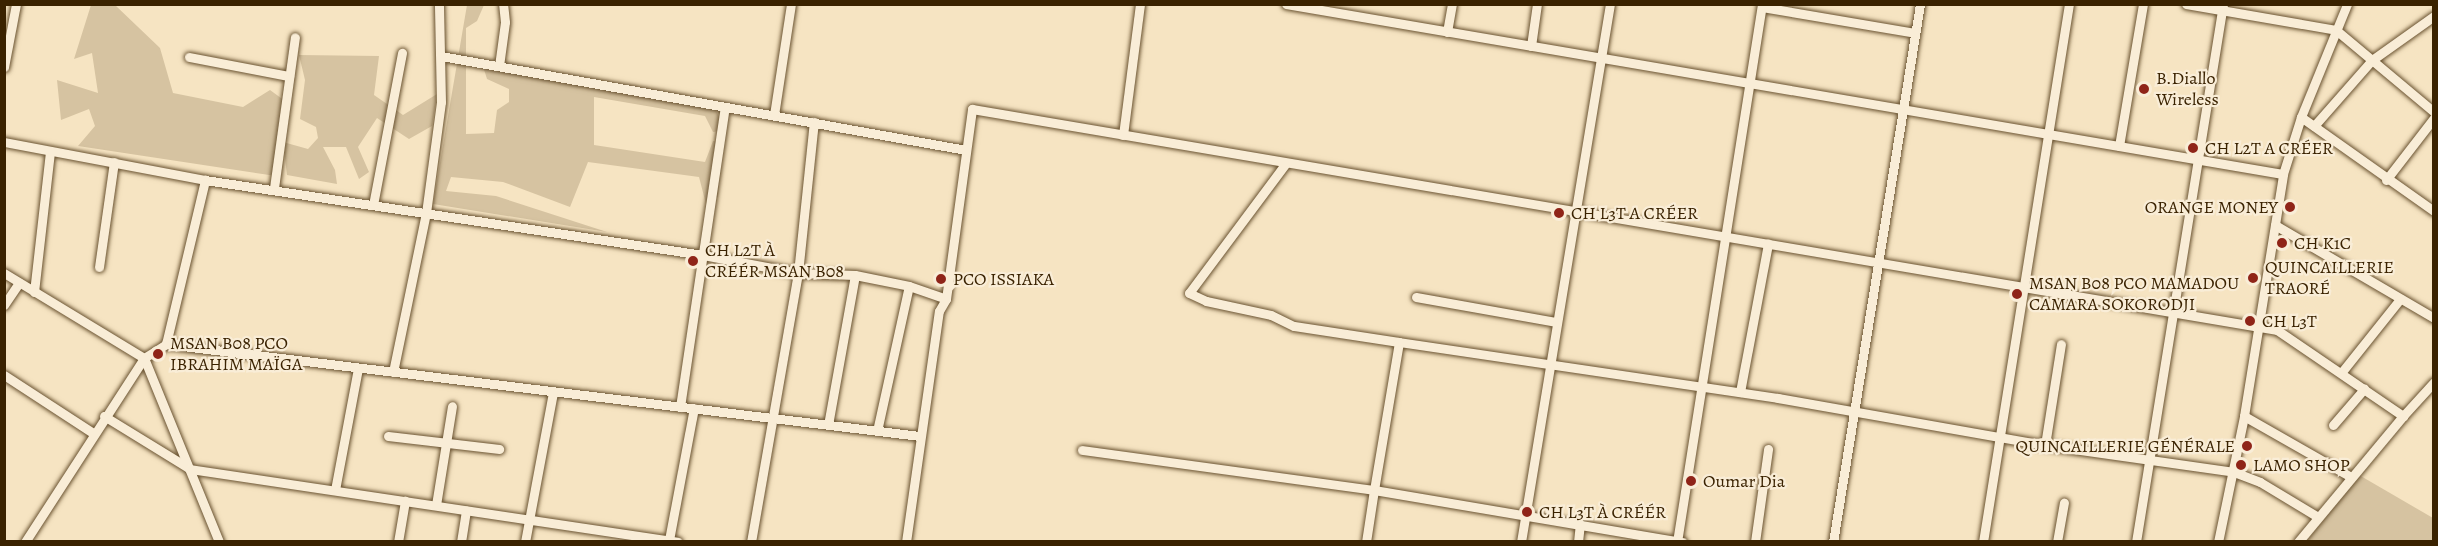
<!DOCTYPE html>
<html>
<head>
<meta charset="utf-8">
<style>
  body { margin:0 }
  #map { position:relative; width:2438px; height:546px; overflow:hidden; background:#f6e4c2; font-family:Alegreya,serif }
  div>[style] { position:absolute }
  .green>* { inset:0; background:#d6c3a1 }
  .roads { filter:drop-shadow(0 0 2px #695230) drop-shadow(0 0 2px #695230) }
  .street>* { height:9px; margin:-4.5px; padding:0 4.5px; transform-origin:4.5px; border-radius:4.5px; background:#f9edd7 }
  .dots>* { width:16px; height:16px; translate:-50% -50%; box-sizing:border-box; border:3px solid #f9edd7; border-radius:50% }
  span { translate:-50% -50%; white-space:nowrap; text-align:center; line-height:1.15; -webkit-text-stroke:4.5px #f9edd7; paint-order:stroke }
  .poi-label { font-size:18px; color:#3a2200 }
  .left { translate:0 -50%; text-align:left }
  .right { translate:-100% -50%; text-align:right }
  .frame { position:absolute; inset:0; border:6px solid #3a2200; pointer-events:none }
</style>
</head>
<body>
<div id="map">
  <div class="green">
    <div style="clip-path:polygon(91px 5px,115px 5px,160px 48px,173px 93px,243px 107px,270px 90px,285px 101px,276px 176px,78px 146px,95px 126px,89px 109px,61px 120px,57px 80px,98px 93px,92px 53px,74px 59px)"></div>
    <div style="clip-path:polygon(467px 5px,484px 5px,477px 21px,466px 28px,466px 134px,494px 133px,497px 110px,509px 102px,509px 89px,487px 79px,481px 60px,714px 107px,726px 130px,713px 132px,705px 116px,594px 97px,594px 145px,705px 162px,713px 141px,723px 142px,718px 197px,706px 204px,699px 177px,588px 162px,570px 207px,503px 182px,451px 177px,446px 191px,496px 196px,607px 232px,433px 204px)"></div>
    <div style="clip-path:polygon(299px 55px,379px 56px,374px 95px,403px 115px,437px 94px,432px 126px,409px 139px,377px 118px,358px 147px,369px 172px,359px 179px,346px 147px,323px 147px,335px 170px,337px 184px,287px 175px,283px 142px,308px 149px,318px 138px,316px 127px,300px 119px,305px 80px)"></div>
    <div style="clip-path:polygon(2359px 475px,2433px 518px,2432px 541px,2306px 542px)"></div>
  </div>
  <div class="roads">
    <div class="street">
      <div style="left:1286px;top:4px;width:1011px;rotate:9.68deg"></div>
      <div style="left:2186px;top:4px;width:152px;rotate:9.8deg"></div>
      <div style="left:2336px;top:30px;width:128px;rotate:39.9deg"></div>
      <div style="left:1762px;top:7px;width:155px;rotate:9.6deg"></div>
      <div style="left:1447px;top:32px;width:28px;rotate:-80deg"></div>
      <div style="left:1531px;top:46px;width:42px;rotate:-81.9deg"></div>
      <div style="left:441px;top:56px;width:533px;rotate:10.15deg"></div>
      <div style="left:189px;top:57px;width:102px;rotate:10.8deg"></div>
      <div style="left:499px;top:66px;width:44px;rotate:-82.2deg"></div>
      <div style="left:505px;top:22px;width:18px;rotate:-96deg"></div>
      <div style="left:4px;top:67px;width:64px;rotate:-79.2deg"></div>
      <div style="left:774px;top:115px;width:112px;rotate:-81.3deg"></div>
      <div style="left:2301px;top:117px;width:163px;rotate:35.3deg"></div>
      <div style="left:2314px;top:126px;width:88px;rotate:-48.7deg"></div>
      <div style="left:2372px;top:60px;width:76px;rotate:-35.4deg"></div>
      <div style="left:1123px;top:135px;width:132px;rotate:-82.6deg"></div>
      <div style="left:4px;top:142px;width:205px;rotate:10.7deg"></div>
      <div style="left:205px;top:180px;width:504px;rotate:8.56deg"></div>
      <div style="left:703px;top:255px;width:97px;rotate:10.7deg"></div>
      <div style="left:798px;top:273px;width:57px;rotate:2deg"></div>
      <div style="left:855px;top:275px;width:55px;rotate:11.5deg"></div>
      <div style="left:909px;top:286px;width:39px;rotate:19deg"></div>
      <div style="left:2119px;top:146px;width:144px;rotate:-80.4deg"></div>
      <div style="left:1286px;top:163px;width:162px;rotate:126.7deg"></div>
      <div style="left:1189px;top:293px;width:19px;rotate:25deg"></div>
      <div style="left:1206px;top:301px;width:66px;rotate:12.2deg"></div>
      <div style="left:1271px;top:315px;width:25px;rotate:26deg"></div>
      <div style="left:1294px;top:326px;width:106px;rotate:8.7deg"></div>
      <div style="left:2386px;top:180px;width:78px;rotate:-52.3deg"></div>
      <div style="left:274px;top:188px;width:152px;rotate:-82.1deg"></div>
      <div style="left:373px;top:205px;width:155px;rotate:-79.2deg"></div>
      <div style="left:2275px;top:225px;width:184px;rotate:30.3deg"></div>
      <div style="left:99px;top:267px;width:106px;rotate:-81.9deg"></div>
      <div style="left:4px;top:273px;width:164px;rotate:31.3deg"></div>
      <div style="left:144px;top:358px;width:199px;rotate:67.8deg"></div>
      <div style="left:34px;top:292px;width:142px;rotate:-83.5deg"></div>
      <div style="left:1416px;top:297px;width:143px;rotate:10.1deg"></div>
      <div style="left:4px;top:305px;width:27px;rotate:-56deg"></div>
      <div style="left:166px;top:344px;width:169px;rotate:-76.6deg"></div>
      <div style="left:393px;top:372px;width:162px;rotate:-78.3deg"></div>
      <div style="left:426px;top:213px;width:112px;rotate:-82.3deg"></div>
      <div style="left:441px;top:102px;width:98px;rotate:-91.2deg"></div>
      <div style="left:2341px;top:373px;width:95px;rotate:-51.4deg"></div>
      <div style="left:4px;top:375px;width:106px;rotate:33.1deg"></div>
      <div style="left:1740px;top:392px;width:151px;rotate:-79.3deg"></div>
      <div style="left:680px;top:407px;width:303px;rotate:-81.5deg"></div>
      <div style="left:104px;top:416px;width:101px;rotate:31.6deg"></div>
      <div style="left:190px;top:469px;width:493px;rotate:8.5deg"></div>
      <div style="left:2244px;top:416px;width:123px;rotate:29.7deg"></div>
      <div style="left:2403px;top:416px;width:46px;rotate:-47.6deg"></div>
      <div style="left:828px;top:425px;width:152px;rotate:-79.8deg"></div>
      <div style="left:2333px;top:425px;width:48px;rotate:-49.3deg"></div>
      <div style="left:877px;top:431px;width:148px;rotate:-77.6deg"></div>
      <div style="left:388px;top:436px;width:112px;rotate:6.7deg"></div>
      <div style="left:2045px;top:445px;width:102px;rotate:-81deg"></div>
      <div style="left:1082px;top:450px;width:295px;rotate:7.8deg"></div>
      <div style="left:1374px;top:490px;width:150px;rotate:-80.4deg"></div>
      <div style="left:1399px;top:342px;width:383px;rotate:8.4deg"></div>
      <div style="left:1778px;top:398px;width:271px;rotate:10deg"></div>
      <div style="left:2045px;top:445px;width:191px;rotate:8.1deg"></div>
      <div style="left:2234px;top:472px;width:28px;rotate:21deg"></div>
      <div style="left:2260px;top:482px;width:68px;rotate:31.1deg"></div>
      <div style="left:335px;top:490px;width:124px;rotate:-79.3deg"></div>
      <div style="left:436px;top:505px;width:100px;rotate:-80.8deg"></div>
      <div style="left:669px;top:540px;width:134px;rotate:-79.3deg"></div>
      <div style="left:25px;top:542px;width:219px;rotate:-57.1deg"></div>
      <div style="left:144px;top:358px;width:26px;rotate:-32deg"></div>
      <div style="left:166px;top:344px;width:760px;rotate:6.96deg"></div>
      <div style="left:398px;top:542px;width:42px;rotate:-80.3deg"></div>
      <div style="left:461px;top:542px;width:32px;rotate:-81deg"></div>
      <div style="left:525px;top:542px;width:153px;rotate:-79.4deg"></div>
      <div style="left:751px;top:542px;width:273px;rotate:-80.1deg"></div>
      <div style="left:798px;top:273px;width:152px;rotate:-84deg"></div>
      <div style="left:906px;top:542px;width:233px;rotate:-81.9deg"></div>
      <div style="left:939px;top:311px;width:14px;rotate:-60deg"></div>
      <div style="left:946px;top:299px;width:192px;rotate:-82.2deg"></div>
      <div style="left:972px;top:109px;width:1324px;rotate:9.61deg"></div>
      <div style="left:2277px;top:330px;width:153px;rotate:34.3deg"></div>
      <div style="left:2403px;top:416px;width:164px;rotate:129.8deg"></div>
      <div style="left:1366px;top:542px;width:53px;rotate:-81.3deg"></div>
      <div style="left:1374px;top:490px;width:313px;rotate:9.6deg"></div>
      <div style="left:1521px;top:542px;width:545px;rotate:-80.61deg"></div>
      <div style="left:1578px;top:542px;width:18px;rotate:-84deg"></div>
      <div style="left:1677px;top:542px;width:545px;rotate:-81.02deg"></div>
      <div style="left:1755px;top:542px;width:94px;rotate:-82deg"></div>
      <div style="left:1833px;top:542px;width:545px;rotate:-80.81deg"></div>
      <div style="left:1983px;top:542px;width:545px;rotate:-80.92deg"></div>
      <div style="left:2057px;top:542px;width:40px;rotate:-80deg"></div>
      <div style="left:2136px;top:542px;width:545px;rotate:-80.81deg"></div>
      <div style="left:2218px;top:542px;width:129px;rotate:-78.3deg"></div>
      <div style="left:2244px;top:416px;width:245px;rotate:-80.8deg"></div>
      <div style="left:2283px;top:174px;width:60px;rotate:-72.5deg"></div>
      <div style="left:2301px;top:117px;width:122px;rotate:-67.8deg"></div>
    </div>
  </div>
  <div class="dots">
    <div style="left:2144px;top:89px;background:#8f2418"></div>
    <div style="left:2193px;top:148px;background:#8f2418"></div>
    <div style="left:2290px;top:207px;background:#8f2418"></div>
    <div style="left:1559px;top:213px;background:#8f2418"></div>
    <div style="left:2282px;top:243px;background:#8f2418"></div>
    <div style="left:693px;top:261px;background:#8f2418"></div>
    <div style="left:2253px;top:278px;background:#8f2418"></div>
    <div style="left:941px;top:279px;background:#8f2418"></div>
    <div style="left:2017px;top:294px;background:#8f2418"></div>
    <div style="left:2250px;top:321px;background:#8f2418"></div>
    <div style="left:158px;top:354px;background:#8f2418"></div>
    <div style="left:2247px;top:446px;background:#8f2418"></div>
    <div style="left:2241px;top:465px;background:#8f2418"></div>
    <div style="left:1691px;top:481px;background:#8f2418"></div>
    <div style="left:1527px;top:512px;background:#8f2418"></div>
  </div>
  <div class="poi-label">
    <span class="left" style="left:2156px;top:89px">B.Diallo<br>Wireless</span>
    <span class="left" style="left:2205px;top:148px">CH L2T A CRÉER</span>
    <span class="right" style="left:2278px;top:207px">ORANGE MONEY</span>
    <span class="left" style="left:1571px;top:213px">CH L3T A CRÉER</span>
    <span class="left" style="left:2294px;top:243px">CH K1C</span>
    <span class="left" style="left:705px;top:261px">CH L2T À<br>CRÉÉR MSAN B08</span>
    <span class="left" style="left:2265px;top:278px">QUINCAILLERIE<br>TRAORÉ</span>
    <span class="left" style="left:953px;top:279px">PCO ISSIAKA</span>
    <span class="left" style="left:2029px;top:294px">MSAN B08 PCO MAMADOU<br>CAMARA SOKORODJI</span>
    <span class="left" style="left:2262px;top:321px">CH L3T</span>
    <span class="left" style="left:170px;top:354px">MSAN B08 PCO<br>IBRAHIM MAÏGA</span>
    <span class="right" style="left:2235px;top:446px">QUINCAILLERIE GÉNÉRALE</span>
    <span class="left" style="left:2253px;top:465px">LAMO SHOP</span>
    <span class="left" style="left:1703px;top:481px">Oumar Dia</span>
    <span class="left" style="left:1539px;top:512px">CH L3T À CRÉÉR</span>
  </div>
  <div class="frame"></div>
</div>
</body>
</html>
